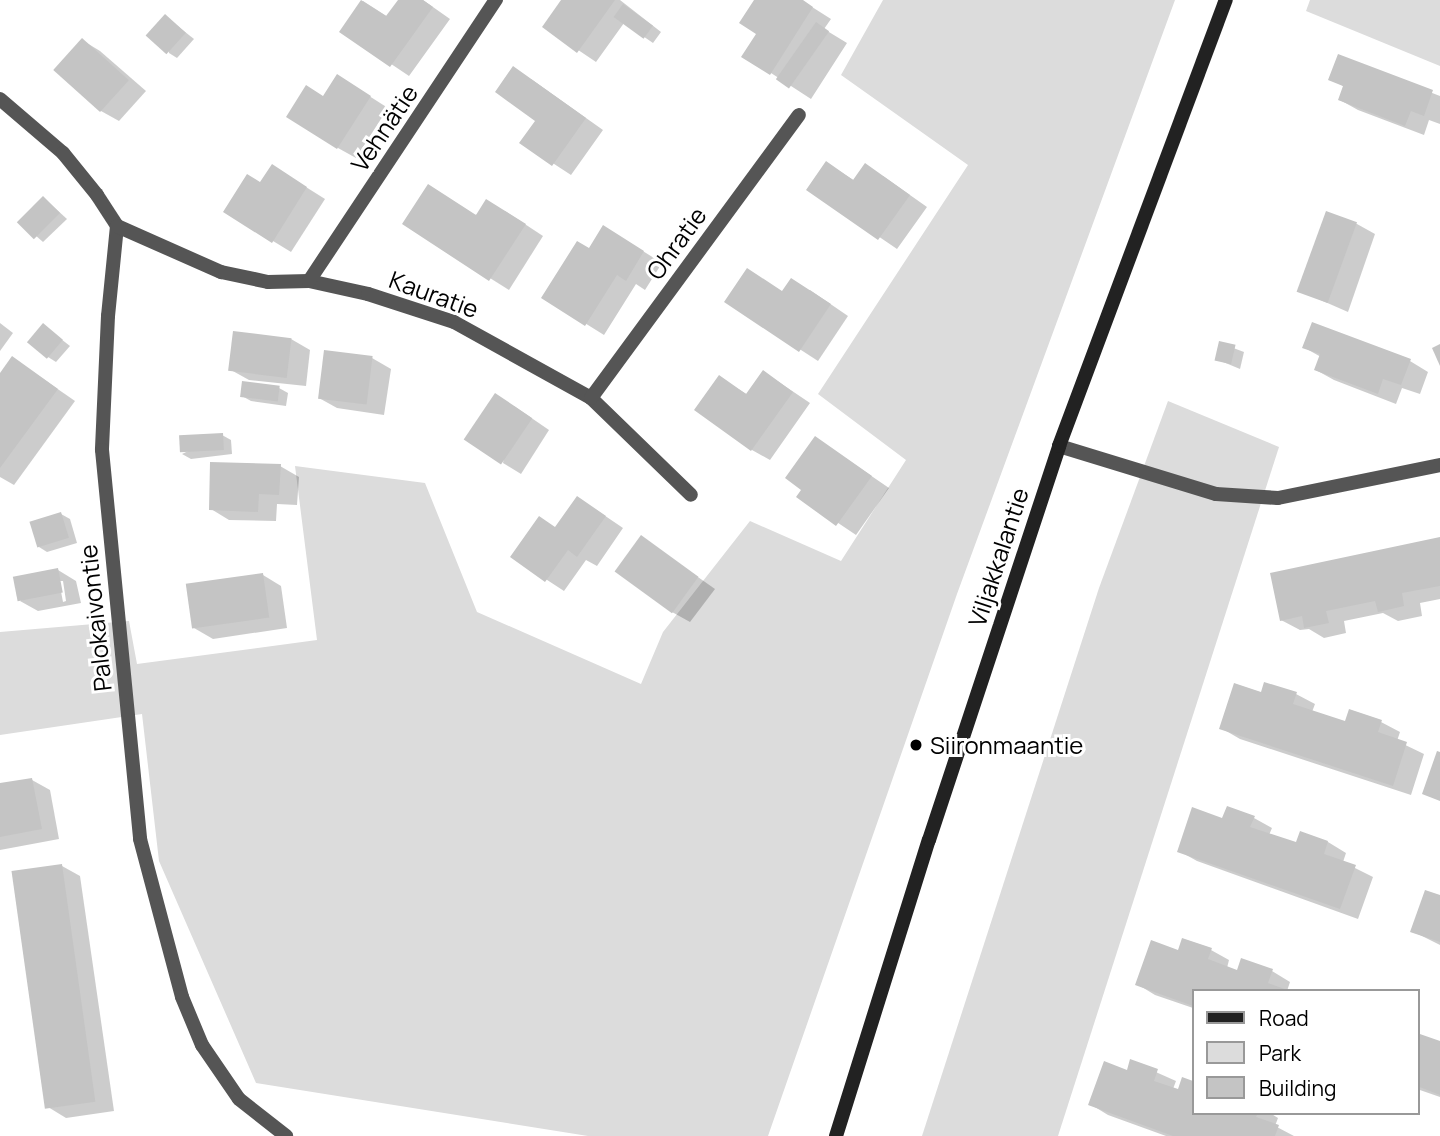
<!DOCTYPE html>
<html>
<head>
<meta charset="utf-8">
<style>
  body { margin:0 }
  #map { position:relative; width:1440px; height:1136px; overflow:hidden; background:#fff; font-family:Manrope,sans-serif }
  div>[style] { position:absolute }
  .green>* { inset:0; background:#dcdcdc }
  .shadow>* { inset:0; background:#0003 }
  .building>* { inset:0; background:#c4c4c4; transform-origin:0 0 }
  .minor>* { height:14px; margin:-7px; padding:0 7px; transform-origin:7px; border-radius:7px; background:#555 }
  .secondary>* { height:14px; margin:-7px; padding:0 7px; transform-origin:7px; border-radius:7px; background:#222 }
  .dots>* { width:19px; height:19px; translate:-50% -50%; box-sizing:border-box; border:4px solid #fff; border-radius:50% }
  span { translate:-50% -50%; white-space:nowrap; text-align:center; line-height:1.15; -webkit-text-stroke:6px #fff; paint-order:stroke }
  .street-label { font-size:24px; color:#000 }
  .poi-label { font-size:24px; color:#000 }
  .left { translate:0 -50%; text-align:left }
  .legend { position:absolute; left:1192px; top:989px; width:228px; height:126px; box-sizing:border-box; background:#fff; border:2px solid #999; margin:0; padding:9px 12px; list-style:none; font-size:21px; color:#000 }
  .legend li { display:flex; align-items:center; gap:14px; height:35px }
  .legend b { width:35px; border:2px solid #999 }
</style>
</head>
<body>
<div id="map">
  <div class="green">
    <div style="clip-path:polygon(883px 0,1175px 0,957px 594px,768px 1136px,588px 1136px,256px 1083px,159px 861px,142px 714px,0 735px,0 632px,129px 621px,137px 664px,317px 640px,295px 466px,425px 483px,477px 612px,641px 684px,663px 632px,750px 521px,841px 561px,906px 460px,818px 394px,968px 165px,841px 75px)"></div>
    <div style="clip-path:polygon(1310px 0,1440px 0,1440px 66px,1306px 11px)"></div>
    <div style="clip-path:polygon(1168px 401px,1279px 447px,1058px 1136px,922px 1136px,1099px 588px)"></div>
  </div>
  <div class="shadow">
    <div style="clip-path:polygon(400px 0,423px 0,450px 19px,409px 76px,342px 31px,363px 1px,388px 17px)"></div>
    <div style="clip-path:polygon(563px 0,620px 0,661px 32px,653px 43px,624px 23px,596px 62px,544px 27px)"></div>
    <div style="clip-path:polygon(756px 0,801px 0,831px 19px,824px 29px,847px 43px,811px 99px,771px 73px,758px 34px)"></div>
    <div style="clip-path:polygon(165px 16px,194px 39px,177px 58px,169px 53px)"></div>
    <div style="clip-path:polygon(82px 40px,100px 51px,146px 91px,119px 121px,101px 111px,55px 70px)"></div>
    <div style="clip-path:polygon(1339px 57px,1440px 96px,1440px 124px,1429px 120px,1424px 135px,1358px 110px,1340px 100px,1345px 87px,1330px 79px)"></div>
    <div style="clip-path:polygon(531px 79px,603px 130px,571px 175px,522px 143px,537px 120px)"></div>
    <div style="clip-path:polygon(355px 87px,388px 108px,356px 158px,338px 148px,324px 97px)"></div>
    <div style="clip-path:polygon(827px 163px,855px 181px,883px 176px,927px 207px,897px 249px,809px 189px)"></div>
    <div style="clip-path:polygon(290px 177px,325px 199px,291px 252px,273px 241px,261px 184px)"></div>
    <div style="clip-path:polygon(44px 198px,67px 219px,43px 242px,19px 221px)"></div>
    <div style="clip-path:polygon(505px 211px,543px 236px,509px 290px,404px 224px)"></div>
    <div style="clip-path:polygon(1327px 214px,1357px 224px,1375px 234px,1348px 312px,1300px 291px)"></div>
    <div style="clip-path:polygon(622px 238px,662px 263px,645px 290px,636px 284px,604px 335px,543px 297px,590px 250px)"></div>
    <div style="clip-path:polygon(810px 290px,848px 316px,818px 361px,727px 302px)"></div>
    <div style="clip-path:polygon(0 323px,13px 333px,0 351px)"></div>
    <div style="clip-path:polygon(43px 325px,70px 346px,56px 362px,48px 357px)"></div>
    <div style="clip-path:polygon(291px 339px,310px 350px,306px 386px,249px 380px,231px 370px)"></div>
    <div style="clip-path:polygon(1220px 343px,1244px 352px,1240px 369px,1216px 359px)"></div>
    <div style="clip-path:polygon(1305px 348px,1410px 361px,1428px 372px,1420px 394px,1402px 388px,1396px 404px,1334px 380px,1316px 370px,1321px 357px)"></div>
    <div style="clip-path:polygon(13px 358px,75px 401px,14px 485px,0 477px,0 376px)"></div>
    <div style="clip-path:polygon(372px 358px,391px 369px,384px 415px,337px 408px,319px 398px)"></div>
    <div style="clip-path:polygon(764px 372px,810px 403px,770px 460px,752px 450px,719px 377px,748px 395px)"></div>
    <div style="clip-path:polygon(279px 388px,288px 393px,286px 406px,251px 401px,242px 396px)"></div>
    <div style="clip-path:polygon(514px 406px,549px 430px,521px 474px,503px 463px)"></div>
    <div style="clip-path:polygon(222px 435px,231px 440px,232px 454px,191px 459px,182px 454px)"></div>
    <div style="clip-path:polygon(816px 438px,889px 488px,856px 535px,798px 496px,804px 489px)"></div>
    <div style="clip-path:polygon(280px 466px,299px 477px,297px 505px,277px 504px,276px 521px,229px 520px,211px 509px)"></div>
    <div style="clip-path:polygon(595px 509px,623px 528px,597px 566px,586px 560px,564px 591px,512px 557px,556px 528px)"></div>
    <div style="clip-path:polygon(61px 514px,70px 519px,77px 543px,47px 552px,39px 547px)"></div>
    <div style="clip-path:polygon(641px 537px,715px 589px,690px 622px,672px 612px)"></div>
    <div style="clip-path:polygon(1440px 539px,1440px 599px,1420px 603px,1422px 616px,1398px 621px,1383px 613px,1344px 621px,1346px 633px,1324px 638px,1309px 629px,1300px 630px,1281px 620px)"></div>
    <div style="clip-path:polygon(evenodd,58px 570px,76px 581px,81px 603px,38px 611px,20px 601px,58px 570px,59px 581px,63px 581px,66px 601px,63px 602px,59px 581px)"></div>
    <div style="clip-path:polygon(263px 575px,281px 586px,287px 628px,213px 639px,194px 628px)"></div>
    <div style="clip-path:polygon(1262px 694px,1296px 694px,1315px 704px,1312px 712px,1346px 724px,1350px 712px,1381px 722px,1400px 732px,1397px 741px,1424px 754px,1411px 795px,1240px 739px,1221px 728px)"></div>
    <div style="clip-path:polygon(32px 780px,50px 790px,59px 839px,0 850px,0 785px)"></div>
    <div style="clip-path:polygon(1254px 818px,1272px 828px,1269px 835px,1297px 845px,1301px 833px,1328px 842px,1346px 853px,1343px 862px,1373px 877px,1358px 919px,1197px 861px,1179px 851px,1223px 820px)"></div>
    <div style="clip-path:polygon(62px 866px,80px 876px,114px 1111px,66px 1118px,48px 1107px)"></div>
    <div style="clip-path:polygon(1440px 897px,1440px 945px,1412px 931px)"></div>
    <div style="clip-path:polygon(1211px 950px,1229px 960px,1227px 968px,1238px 972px,1272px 971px,1290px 982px,1287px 991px,1193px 991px,1193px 1008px,1155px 995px,1137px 984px)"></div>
    <div style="clip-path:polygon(1417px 1035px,1440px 1043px,1440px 1097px,1417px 1089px)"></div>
    <div style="clip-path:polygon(1131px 1061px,1176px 1081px,1173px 1089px,1179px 1091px,1183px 1080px,1193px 1083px,1193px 1113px,1270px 1113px,1278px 1118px,1275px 1126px,1294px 1136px,1166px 1136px,1108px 1115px,1090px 1104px,1128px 1072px)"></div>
  </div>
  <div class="building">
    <div style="clip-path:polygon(361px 0,386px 16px,398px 0,423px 0,433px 7px,390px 67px,339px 32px)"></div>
    <div style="clip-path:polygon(561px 0,615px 0,577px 53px,542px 27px)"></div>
    <div style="clip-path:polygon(754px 0,803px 0,813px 7px,770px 75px,741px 57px,756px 34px,739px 23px)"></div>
    <div style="left:623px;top:4px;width:37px;height:16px;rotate:36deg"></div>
    <div style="left:165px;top:14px;width:28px;height:29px;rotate:42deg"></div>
    <div style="left:816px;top:22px;width:16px;height:70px;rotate:35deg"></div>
    <div style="left:82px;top:38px;width:63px;height:43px;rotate:42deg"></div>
    <div style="clip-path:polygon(1338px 54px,1433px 90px,1424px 116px,1411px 111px,1405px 126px,1338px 100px,1343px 86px,1328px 80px)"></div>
    <div style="clip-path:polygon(513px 66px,586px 118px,552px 166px,519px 143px,535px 121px,495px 92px)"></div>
    <div style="clip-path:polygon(337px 74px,371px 96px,337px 149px,286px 117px,306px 85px,323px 96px)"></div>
    <div style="clip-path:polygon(826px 161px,853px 180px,865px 163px,910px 195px,878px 240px,806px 190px)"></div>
    <div style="clip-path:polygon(272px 164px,307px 187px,272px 243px,223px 212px,247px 174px,260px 182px)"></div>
    <div style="clip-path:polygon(428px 184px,476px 215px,486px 199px,526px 224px,489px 281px,402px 224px)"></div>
    <div style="left:43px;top:196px;width:24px;height:37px;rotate:45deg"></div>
    <div style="left:1326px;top:211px;width:33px;height:86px;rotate:20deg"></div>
    <div style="clip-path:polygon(603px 225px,644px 251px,626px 281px,617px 275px,585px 326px,541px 298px,577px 241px,589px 248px)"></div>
    <div style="clip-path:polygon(747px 268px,782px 291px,791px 278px,831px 304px,799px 352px,724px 302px)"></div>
    <div style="clip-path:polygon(1312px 322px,1411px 359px,1401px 385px,1383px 379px,1378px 394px,1314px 370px,1320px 354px,1302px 348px)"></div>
    <div style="left:43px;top:323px;width:26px;height:25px;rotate:40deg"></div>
    <div style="left:233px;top:331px;width:59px;height:40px;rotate:7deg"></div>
    <div style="left:1219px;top:341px;width:17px;height:20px;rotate:13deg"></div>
    <div style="clip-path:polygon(1440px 344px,1440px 366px,1432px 348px)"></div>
    <div style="left:324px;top:350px;width:49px;height:49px;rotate:7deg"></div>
    <div style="clip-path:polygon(12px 356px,58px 389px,0 468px,0 373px)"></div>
    <div style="clip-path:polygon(763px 370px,793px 392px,751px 451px,694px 410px,719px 375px,746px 394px)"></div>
    <div style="left:242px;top:381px;width:38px;height:16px;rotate:7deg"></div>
    <div style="left:495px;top:393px;width:45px;height:56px;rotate:34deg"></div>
    <div style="left:223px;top:433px;width:17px;height:44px;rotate:87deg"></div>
    <div style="clip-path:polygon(815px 436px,872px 476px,836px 526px,796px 497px,801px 490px,785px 478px)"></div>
    <div style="clip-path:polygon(210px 462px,281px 464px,279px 495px,259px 494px,258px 512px,209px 510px)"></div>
    <div style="clip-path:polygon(577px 496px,606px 516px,577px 557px,568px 550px,545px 582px,510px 557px,539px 516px,555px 527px)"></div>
    <div style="left:61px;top:512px;width:27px;height:33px;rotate:73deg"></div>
    <div style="left:641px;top:535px;width:71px;height:45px;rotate:36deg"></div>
    <div style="clip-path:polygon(1440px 537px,1440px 586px,1402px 593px,1404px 606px,1378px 612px,1375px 601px,1326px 611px,1329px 623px,1304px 628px,1302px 616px,1280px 621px,1270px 573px)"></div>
    <div style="left:58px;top:568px;width:25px;height:46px;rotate:79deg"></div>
    <div style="left:263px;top:573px;width:45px;height:78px;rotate:82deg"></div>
    <div style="clip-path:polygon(1264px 682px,1297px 692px,1293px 704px,1345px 721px,1349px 709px,1382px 720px,1378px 732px,1407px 742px,1393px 786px,1219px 729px,1234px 683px,1261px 692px)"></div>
    <div style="clip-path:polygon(1437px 751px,1440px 752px,1440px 801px,1422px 794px)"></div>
    <div style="clip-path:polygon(32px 778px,42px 829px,0 837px,0 783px)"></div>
    <div style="clip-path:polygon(1227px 806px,1255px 816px,1250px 827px,1296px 842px,1300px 831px,1328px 841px,1324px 854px,1356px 865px,1340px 909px,1177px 852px,1192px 807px,1222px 818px)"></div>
    <div style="left:62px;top:864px;width:240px;height:51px;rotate:82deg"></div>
    <div style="clip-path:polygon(1425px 890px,1440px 895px,1440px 942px,1410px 932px)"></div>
    <div style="clip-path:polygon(1182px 938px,1212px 948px,1208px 959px,1237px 970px,1241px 958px,1273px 969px,1268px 983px,1290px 991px,1193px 991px,1193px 1006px,1135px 985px,1151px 940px,1178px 950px)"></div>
    <div style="clip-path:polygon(1417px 1033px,1440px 1041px,1440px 1095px,1417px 1086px)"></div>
    <div style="clip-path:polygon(1130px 1059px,1158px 1069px,1154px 1081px,1178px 1089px,1182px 1077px,1193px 1081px,1193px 1113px,1258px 1113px,1256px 1117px,1279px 1125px,1275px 1136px,1173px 1136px,1088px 1105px,1104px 1061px,1127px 1070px)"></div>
  </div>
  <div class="minor">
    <div style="left:0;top:99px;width:83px;rotate:40.6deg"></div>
    <div style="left:63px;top:153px;width:54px;rotate:51deg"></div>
    <div style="left:97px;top:195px;width:37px;rotate:57deg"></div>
    <div style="left:117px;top:226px;width:90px;rotate:95.7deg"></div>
    <div style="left:108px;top:316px;width:134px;rotate:92.6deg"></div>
    <div style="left:102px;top:450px;width:391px;rotate:84.4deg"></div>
    <div style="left:140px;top:839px;width:163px;rotate:75.1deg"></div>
    <div style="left:182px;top:997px;width:52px;rotate:67.4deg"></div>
    <div style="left:202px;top:1045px;width:65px;rotate:55.6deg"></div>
    <div style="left:239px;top:1099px;width:60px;rotate:38.2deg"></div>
    <div style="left:117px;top:226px;width:114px;rotate:23.9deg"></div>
    <div style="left:221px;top:272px;width:48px;rotate:12deg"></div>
    <div style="left:268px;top:282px;width:41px;rotate:-1.4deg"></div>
    <div style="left:309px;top:281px;width:60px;rotate:12.4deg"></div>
    <div style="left:368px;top:294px;width:90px;rotate:18deg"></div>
    <div style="left:454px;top:322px;width:157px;rotate:29deg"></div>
    <div style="left:591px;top:398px;width:139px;rotate:44.1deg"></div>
    <div style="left:309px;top:281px;width:338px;rotate:-56.4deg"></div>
    <div style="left:591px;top:398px;width:351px;rotate:-53.7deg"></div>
    <div style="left:1059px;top:446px;width:164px;rotate:17deg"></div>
    <div style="left:1216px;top:494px;width:62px;rotate:3.7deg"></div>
    <div style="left:1278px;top:498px;width:165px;rotate:-11.5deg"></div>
  </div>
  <div class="secondary">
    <div style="left:836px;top:1136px;width:310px;rotate:-72.6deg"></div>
    <div style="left:929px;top:840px;width:415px;rotate:-71.7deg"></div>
    <div style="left:1059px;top:446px;width:476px;rotate:-69.5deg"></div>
  </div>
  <div class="dots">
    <div style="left:916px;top:745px;background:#000"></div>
  </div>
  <div class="street-label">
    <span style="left:384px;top:128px;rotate:-56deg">Vehnätie</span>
    <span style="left:676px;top:243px;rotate:-54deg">Ohratie</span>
    <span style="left:434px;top:294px;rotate:20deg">Kauratie</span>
    <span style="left:998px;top:557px;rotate:-72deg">Viljakkalantie</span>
    <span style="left:95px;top:618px;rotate:-96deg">Palokaivontie</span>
  </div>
  <div class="poi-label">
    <span class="left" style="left:930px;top:745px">Siironmaantie</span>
  </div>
  <ul class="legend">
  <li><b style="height:9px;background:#222"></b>Road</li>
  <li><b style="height:19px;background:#dcdcdc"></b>Park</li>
  <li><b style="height:19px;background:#c4c4c4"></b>Building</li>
  </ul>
</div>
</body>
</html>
